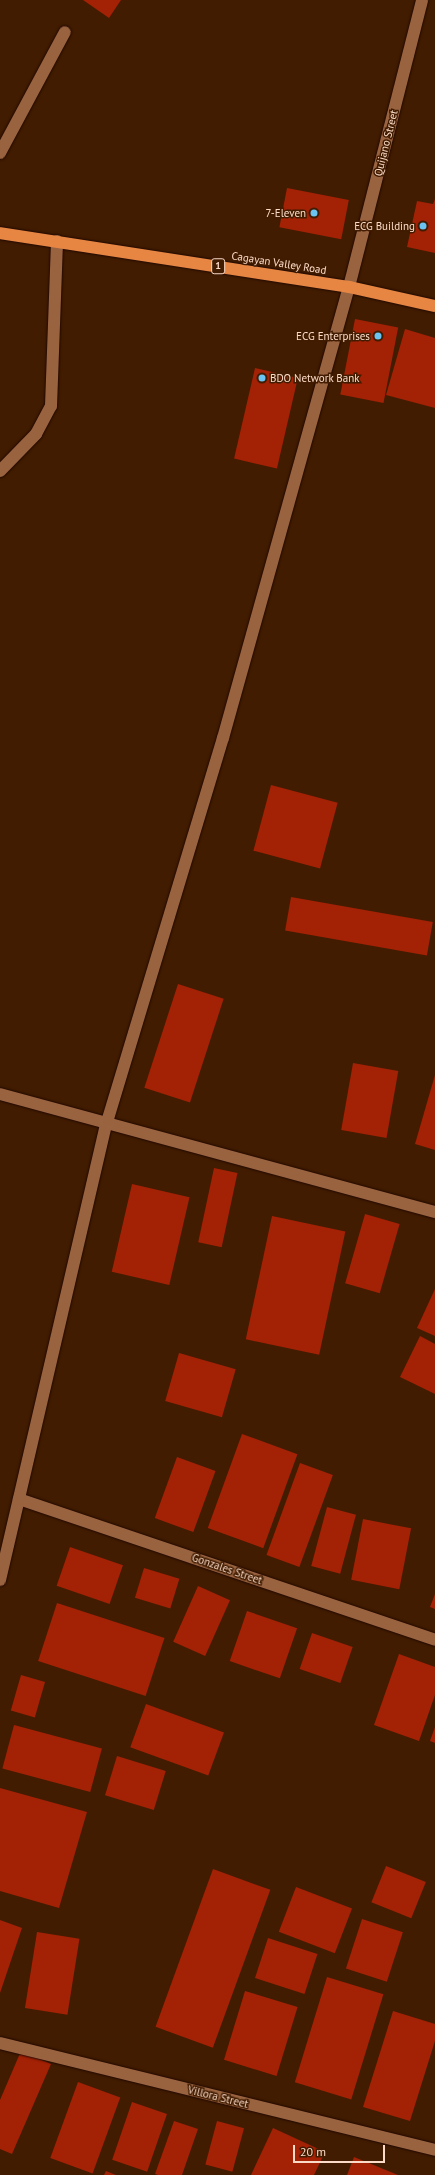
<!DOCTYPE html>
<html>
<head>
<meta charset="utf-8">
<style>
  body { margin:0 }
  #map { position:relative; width:435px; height:2175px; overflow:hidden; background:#411c01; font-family:"PT Sans",sans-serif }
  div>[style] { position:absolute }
  .building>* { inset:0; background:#a32105; transform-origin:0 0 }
  .roads { filter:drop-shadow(0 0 1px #210800) drop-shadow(0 0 1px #210800) }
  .lane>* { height:12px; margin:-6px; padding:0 6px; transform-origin:6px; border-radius:6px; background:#9a6340 }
  .street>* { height:12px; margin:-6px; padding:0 6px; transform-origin:6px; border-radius:6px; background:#9a6340 }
  .secondary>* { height:12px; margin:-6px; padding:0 6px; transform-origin:6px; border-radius:6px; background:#9a6340 }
  .highway>* { height:12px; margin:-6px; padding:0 6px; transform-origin:6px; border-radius:6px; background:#e78643 }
  .dots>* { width:11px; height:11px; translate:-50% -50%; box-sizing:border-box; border:2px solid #411c01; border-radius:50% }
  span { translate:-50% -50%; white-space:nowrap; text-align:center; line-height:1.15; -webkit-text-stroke:3px #411c01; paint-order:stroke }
  .shield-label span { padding:1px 3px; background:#411c01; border:1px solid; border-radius:3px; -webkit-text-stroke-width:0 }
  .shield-label { font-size:10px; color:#fbdbc8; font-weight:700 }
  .street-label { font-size:11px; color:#fbdbc8 }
  .poi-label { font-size:11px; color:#fbdbc8 }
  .right { translate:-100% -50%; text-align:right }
  .left { translate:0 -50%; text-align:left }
  .scale { position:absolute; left:293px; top:2145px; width:92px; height:18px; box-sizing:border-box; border:2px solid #fbdbc8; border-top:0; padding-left:5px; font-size:12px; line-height:14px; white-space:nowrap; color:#fbdbc8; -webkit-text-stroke:3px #411c01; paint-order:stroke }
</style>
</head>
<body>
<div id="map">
  <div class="building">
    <div style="clip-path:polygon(83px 0,121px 0,109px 18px)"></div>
    <div style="left:287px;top:188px;width:63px;height:40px;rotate:11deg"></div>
    <div style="clip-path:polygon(435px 199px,435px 253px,407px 247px,417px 201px,433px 204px)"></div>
    <div style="left:355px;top:319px;width:44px;height:77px;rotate:11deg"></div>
    <div style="clip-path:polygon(405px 329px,435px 338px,435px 408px,386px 395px)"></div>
    <div style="left:255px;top:368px;width:44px;height:93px;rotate:13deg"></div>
    <div style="left:271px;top:785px;width:69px;height:68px;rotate:15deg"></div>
    <div style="left:291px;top:897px;width:144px;height:34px;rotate:10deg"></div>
    <div style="left:178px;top:984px;width:48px;height:109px;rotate:18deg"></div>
    <div style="left:353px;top:1063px;width:46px;height:68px;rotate:10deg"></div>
    <div style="clip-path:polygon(435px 1075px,435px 1150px,415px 1144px)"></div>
    <div style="left:214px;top:1168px;width:24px;height:76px;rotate:12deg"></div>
    <div style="left:132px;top:1184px;width:59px;height:90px;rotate:13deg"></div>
    <div style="left:365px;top:1214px;width:36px;height:72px;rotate:16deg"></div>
    <div style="left:272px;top:1216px;width:75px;height:126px;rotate:12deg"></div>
    <div style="clip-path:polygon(435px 1289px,435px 1336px,417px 1328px)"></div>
    <div style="clip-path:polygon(420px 1336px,435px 1344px,435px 1394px,400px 1377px)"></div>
    <div style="left:179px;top:1353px;width:59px;height:50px;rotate:16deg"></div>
    <div style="left:242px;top:1434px;width:59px;height:100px;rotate:20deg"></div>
    <div style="left:177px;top:1457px;width:41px;height:65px;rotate:20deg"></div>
    <div style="left:300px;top:1463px;width:35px;height:98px;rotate:20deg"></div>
    <div style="left:327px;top:1507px;width:30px;height:61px;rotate:15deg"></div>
    <div style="left:363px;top:1519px;width:49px;height:62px;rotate:11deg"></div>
    <div style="left:70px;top:1547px;width:56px;height:41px;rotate:19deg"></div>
    <div style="left:144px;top:1568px;width:37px;height:31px;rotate:17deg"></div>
    <div style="left:198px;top:1586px;width:35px;height:61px;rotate:24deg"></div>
    <div style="clip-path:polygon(435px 1594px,435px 1609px,430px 1607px)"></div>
    <div style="left:57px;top:1603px;width:113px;height:61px;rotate:18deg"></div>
    <div style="left:247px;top:1611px;width:53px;height:53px;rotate:19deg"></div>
    <div style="left:312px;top:1633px;width:43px;height:38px;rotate:19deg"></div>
    <div style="clip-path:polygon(399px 1654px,435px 1667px,435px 1695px,419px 1741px,374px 1725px)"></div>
    <div style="left:21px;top:1675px;width:25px;height:37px;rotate:16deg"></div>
    <div style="left:146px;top:1704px;width:83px;height:46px;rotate:20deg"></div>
    <div style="left:14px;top:1725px;width:91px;height:45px;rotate:15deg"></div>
    <div style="clip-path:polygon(435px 1727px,435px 1743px,430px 1741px)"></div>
    <div style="left:117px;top:1756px;width:51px;height:41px;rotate:17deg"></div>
    <div style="clip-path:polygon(0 1788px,87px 1812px,59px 1908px,0 1891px)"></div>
    <div style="left:386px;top:1866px;width:43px;height:39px;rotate:22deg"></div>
    <div style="left:213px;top:1869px;width:61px;height:168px;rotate:20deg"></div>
    <div style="left:296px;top:1887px;width:60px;height:48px;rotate:21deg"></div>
    <div style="left:362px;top:1919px;width:43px;height:52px;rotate:18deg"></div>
    <div style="clip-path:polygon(0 1920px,22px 1928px,0 1993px)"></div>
    <div style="left:37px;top:1932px;width:43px;height:77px;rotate:9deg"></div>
    <div style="left:268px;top:1938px;width:52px;height:42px;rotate:18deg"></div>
    <div style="left:327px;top:1977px;width:59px;height:110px;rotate:17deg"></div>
    <div style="left:245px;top:1991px;width:55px;height:72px;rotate:17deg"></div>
    <div style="clip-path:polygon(393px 2011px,435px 2024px,435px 2041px,410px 2121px,363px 2107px)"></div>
    <div style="clip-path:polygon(21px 2051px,51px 2064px,12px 2154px,0 2149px,0 2100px)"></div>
    <div style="left:78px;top:2082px;width:45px;height:81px;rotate:20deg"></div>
    <div style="left:132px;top:2102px;width:37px;height:61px;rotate:19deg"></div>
    <div style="clip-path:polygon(174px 2121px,198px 2129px,182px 2175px,158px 2175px,155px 2174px)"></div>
    <div style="left:217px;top:2121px;width:28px;height:45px;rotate:15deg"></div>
    <div style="clip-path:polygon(273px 2128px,325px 2152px,314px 2175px,251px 2175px)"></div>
    <div style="clip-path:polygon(354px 2157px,398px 2175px,347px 2175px)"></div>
    <div style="clip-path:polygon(106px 2171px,116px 2175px,104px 2175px)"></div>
  </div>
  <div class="roads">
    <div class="lane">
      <div style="left:0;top:153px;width:137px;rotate:-61.8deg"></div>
    </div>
    <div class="street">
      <div style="left:0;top:471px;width:52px;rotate:-45.8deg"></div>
      <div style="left:36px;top:434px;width:32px;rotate:-62deg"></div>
      <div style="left:51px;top:406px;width:165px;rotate:-87.9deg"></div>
      <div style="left:0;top:1094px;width:451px;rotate:15.2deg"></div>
      <div style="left:19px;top:1499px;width:439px;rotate:18.7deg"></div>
      <div style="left:0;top:2043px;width:448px;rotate:13.8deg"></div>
    </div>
    <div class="secondary">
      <div style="left:0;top:1580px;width:470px;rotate:-76.9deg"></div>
      <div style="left:107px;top:1122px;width:401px;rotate:-73.2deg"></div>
      <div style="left:223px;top:738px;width:468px;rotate:-74.4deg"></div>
      <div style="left:349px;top:287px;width:296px;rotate:-75.7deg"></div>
    </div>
    <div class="highway">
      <div style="left:0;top:233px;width:353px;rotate:8.8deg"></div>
      <div style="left:349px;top:287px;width:88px;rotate:12.5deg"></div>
    </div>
  </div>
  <div class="dots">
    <div style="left:314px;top:213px;background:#6ac3f1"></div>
    <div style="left:423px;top:226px;background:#6ac3f1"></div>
    <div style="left:378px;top:336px;background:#6ac3f1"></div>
    <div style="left:262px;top:378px;background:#6ac3f1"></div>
  </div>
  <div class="shield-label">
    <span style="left:218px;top:266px">1</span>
  </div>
  <div class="street-label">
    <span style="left:386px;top:143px;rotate:-76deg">Quijano Street</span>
    <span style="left:279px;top:263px;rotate:9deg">Cagayan Valley Road</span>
    <span style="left:227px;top:1569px;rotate:19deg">Gonzales Street</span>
    <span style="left:218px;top:2097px;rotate:14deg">Villora Street</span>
  </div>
  <div class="poi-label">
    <span class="right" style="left:306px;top:213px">7-Eleven</span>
    <span class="right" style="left:415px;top:226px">ECG Building</span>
    <span class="right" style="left:370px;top:336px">ECG Enterprises</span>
    <span class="left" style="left:270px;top:378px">BDO Network Bank</span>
  </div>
  <div class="scale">20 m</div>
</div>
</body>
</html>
